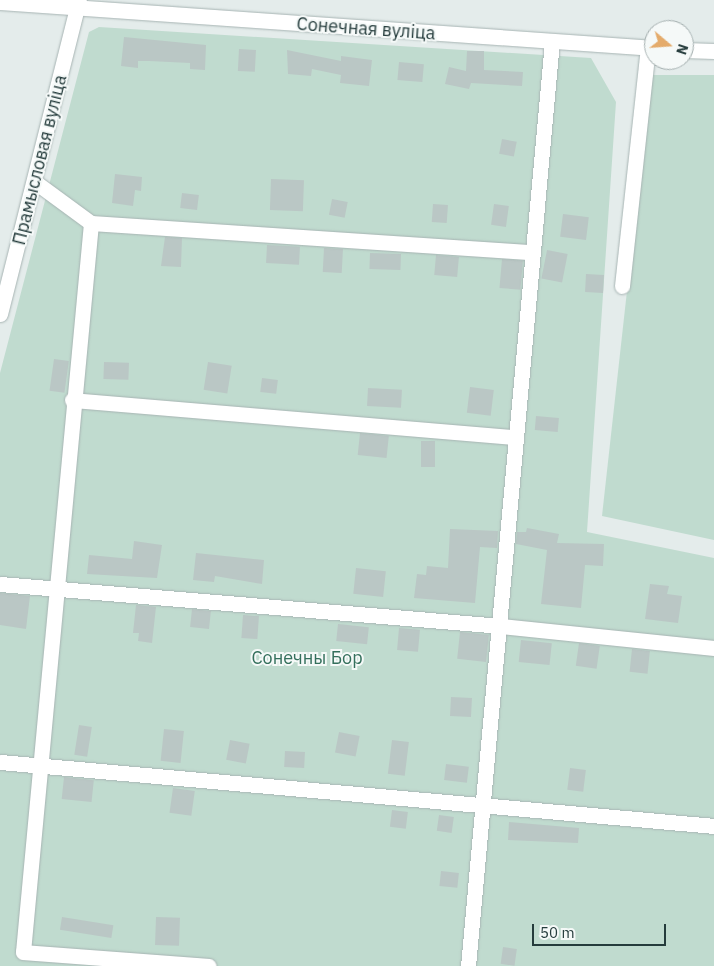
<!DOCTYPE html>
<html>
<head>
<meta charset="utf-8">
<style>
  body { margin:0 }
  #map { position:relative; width:714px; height:966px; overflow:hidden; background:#e4eceb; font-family:"IBM Plex Sans",sans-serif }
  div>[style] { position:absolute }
  .green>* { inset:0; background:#c0dbcf }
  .building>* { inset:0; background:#bac7c5; transform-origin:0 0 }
  .roads { filter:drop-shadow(0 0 1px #a7b4b3) drop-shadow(0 0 1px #a7b4b3) }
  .minor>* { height:15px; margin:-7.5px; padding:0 7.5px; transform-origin:7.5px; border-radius:7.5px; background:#fff }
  span { translate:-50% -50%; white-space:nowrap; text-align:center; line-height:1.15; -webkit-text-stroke:4px #f5f9f8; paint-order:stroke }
  .street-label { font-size:18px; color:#253c3c }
  .park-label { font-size:18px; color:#346f5c }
  .north { position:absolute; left:644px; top:20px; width:50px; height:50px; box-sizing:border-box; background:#f5f9f8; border:1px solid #a2adad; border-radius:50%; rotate:108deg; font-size:14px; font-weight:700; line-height:20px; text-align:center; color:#253c3c }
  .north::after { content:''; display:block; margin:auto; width:18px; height:22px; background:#e4ab6b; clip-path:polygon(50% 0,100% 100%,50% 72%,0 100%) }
  .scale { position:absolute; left:532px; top:924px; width:134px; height:22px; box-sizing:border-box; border:2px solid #253c3c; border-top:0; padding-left:6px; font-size:15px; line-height:18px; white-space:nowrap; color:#253c3c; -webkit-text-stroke:4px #f5f9f8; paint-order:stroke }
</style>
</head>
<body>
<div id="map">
  <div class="green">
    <div style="clip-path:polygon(99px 27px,591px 58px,616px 102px,587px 532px,714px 558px,714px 966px,0 966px,0 373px,89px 32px)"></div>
    <div style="clip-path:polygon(651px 75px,714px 75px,714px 540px,602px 516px)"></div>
  </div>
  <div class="building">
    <div style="clip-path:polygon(124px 37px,206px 45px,205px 70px,190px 69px,190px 63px,149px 61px,138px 61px,138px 68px,121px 66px)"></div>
    <div style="left:239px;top:49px;width:17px;height:22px;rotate:3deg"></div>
    <div style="clip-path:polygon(287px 50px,341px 61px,341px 56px,372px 60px,369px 86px,340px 83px,341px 75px,312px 69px,311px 76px,288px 74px)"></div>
    <div style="clip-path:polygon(467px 51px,484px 51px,484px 70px,523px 72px,522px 86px,471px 83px,469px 89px,445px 84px,449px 67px,466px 71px)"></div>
    <div style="left:399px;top:62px;width:25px;height:18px;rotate:5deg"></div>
    <div style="left:502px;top:139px;width:15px;height:15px;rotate:11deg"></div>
    <div style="clip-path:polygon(115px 174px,142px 177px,141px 191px,135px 190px,133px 206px,112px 203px)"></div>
    <div style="left:271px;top:179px;width:33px;height:31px;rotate:2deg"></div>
    <div style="left:182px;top:193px;width:17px;height:15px;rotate:7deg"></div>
    <div style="left:332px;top:199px;width:16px;height:16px;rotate:11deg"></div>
    <div style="left:433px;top:204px;width:15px;height:18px;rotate:4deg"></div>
    <div style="left:494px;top:204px;width:15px;height:21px;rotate:8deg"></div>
    <div style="left:563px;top:214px;width:26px;height:23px;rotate:7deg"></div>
    <div style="clip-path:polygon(165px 237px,182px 238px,181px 267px,161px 266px)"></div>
    <div style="left:267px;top:245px;width:33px;height:18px;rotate:3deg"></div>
    <div style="left:324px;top:248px;width:19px;height:24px;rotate:3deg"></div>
    <div style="left:547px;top:250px;width:21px;height:29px;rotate:11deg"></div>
    <div style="left:370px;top:253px;width:31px;height:16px;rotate:2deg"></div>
    <div style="left:436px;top:255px;width:23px;height:20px;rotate:5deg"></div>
    <div style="left:502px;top:259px;width:21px;height:29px;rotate:5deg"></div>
    <div style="left:586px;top:274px;width:18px;height:18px;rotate:3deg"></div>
    <div style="left:54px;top:359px;width:15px;height:32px;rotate:8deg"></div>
    <div style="left:104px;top:362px;width:25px;height:17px;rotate:2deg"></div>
    <div style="left:208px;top:362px;width:24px;height:28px;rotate:9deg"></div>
    <div style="left:262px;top:378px;width:16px;height:14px;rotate:7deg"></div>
    <div style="left:470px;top:387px;width:24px;height:26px;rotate:7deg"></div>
    <div style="left:368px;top:388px;width:34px;height:18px;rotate:3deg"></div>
    <div style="left:536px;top:416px;width:23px;height:14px;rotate:5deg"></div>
    <div style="left:360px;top:433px;width:29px;height:22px;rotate:6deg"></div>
    <div style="left:421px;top:441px;width:14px;height:26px"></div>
    <div style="clip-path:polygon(527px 528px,559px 534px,557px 543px,604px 544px,603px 566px,585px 565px,581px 608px,541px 604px,547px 550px,516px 544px,517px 532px,526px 532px)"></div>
    <div style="clip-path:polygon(450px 529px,498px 531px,497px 548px,480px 547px,475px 603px,414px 598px,417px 574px,426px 575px,427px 566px,448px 568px)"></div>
    <div style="clip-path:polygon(134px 541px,162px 545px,157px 578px,87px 574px,89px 555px,132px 559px)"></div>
    <div style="clip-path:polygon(196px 553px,264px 560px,262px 584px,215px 576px,214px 582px,193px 580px)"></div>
    <div style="left:356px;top:568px;width:30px;height:26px;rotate:6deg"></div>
    <div style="clip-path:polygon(650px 584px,669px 586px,667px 594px,682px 596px,678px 623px,645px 619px)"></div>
    <div style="clip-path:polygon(0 593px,30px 596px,26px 629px,0 625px)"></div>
    <div style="clip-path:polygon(136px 605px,156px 607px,152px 643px,138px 641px,139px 633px,133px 633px)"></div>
    <div style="left:192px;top:609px;width:19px;height:18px;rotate:6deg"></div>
    <div style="left:243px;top:615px;width:16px;height:23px;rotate:4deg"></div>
    <div style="left:338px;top:624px;width:31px;height:17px;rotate:6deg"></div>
    <div style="left:399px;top:628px;width:21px;height:22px;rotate:5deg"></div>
    <div style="left:460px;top:632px;width:29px;height:27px;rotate:6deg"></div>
    <div style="left:521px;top:640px;width:31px;height:22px;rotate:6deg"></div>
    <div style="left:579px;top:643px;width:21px;height:23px;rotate:8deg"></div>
    <div style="left:632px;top:649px;width:18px;height:23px;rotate:6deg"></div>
    <div style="left:451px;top:697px;width:21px;height:19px;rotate:3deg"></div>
    <div style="left:79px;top:725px;width:13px;height:30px;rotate:9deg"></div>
    <div style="left:164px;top:729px;width:20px;height:32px;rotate:6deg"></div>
    <div style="left:339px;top:732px;width:21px;height:21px;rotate:11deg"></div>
    <div style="left:230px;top:740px;width:20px;height:20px;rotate:11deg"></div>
    <div style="left:392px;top:740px;width:17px;height:34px;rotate:7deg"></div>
    <div style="left:285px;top:751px;width:20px;height:16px;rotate:3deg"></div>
    <div style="left:446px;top:764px;width:23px;height:16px;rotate:7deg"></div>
    <div style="left:570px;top:768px;width:16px;height:22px;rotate:7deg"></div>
    <div style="left:64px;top:777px;width:30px;height:22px;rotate:6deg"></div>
    <div style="left:173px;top:788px;width:22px;height:25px;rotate:8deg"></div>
    <div style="left:392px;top:810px;width:16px;height:17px;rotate:7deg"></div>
    <div style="left:439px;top:815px;width:15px;height:16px;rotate:8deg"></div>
    <div style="clip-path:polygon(509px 822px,579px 828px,578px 843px,508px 840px)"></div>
    <div style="left:441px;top:871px;width:18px;height:15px;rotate:6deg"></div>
    <div style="left:62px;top:917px;width:52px;height:13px;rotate:9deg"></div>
    <div style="left:156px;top:917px;width:24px;height:28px;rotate:2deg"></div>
    <div style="left:503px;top:947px;width:14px;height:17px;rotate:8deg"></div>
  </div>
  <div class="roads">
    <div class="minor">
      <div style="left:0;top:2px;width:656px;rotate:4.02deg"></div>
      <div style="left:684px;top:50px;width:30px;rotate:2deg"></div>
      <div style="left:35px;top:182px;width:69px;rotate:36.2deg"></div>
      <div style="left:91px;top:223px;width:442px;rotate:3.8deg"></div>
      <div style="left:91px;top:223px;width:732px;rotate:95.33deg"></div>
      <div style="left:23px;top:952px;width:186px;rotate:4.3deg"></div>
      <div style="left:622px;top:286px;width:239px;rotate:-83.8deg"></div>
      <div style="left:0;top:314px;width:324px;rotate:-75.9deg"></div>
      <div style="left:72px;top:400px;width:445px;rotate:4.8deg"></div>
      <div style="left:0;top:584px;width:503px;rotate:4.79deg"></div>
      <div style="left:501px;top:626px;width:214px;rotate:5.9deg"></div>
      <div style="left:0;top:762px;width:717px;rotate:5.12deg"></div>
      <div style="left:468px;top:966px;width:928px;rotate:-84.81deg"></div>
    </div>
  </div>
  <div class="street-label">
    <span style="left:366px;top:29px;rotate:4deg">Сонечная вуліца</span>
    <span style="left:40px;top:160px;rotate:-76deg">Прамысловая вуліца</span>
  </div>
  <div class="park-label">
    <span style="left:307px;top:658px">Сонечны Бор</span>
  </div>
  <div class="north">N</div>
  <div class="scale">50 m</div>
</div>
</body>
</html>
